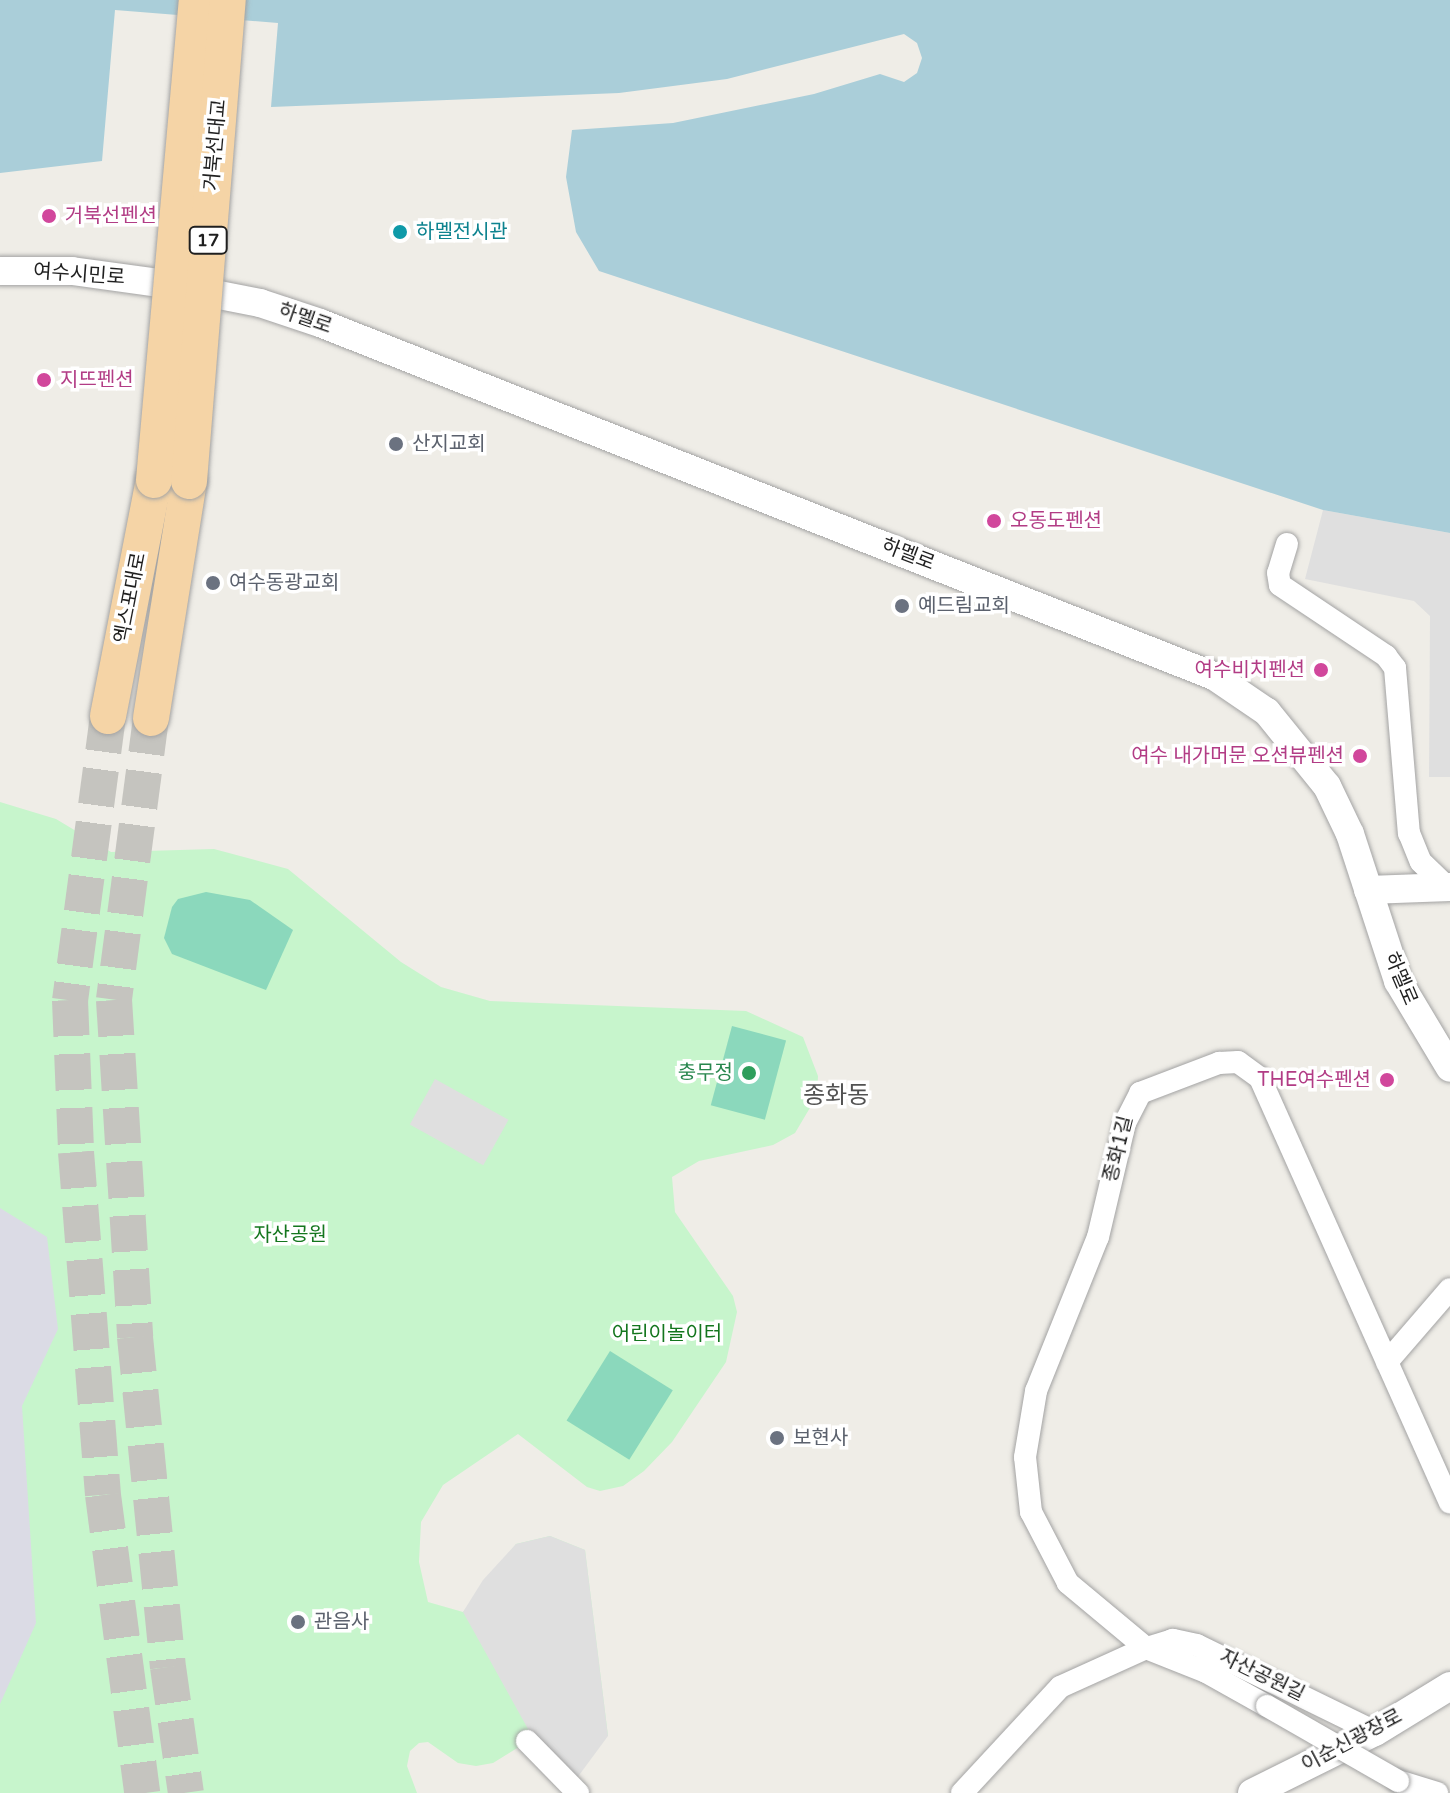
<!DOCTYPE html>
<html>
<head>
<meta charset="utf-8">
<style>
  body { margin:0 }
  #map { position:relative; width:1450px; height:1793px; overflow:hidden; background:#efede7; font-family:"Varela Round","Noto Sans KR",sans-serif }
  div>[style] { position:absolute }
  .park>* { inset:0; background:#c7f5cc }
  .pitch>* { inset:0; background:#8bd8bc; transform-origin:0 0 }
  .parking>* { inset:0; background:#dfdfdf; transform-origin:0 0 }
  .plaza>* { inset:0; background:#dbdbe5 }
  .water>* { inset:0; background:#aaced9 }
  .primary-tunnel>* { height:36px; margin-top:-18px; transform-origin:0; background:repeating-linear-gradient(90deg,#c5c4bf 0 36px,transparent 0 54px) }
  .roads { filter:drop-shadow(0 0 2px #a3a3a3) drop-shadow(0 0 2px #a3a3a3) }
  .minor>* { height:22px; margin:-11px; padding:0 11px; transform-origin:11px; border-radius:11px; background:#fff }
  .tertiary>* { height:28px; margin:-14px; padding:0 14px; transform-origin:14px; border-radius:14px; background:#fff }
  .primary>* { height:36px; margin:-18px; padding:0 18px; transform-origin:18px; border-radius:18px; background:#f5d4a6 }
  .bridges { filter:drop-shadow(0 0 2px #a3a3a3) drop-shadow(0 0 2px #a3a3a3) }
  .minor-bridge>* { height:22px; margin:-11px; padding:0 11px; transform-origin:11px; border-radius:11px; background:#fff }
  .primary-bridge>* { height:36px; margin:-18px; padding:0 18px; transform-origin:18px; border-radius:18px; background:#f5d4a6 }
  .dots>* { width:22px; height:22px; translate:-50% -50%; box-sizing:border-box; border:4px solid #fff; border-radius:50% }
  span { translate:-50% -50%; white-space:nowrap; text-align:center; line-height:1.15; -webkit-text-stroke:7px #fff; paint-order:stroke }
  .shield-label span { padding:2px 6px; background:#fff; border:2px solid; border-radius:6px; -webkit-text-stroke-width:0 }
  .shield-label { font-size:18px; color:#1f1f1f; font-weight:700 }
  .street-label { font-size:20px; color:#1f1f1f }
  .hotel-label { font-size:20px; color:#b23c85 }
  .left { translate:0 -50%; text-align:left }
  .right { translate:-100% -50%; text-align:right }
  .culture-label { font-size:20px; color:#0d838f }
  .worship-label { font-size:20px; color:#5b616d }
  .leisure-label { font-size:20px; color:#27864d }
  .park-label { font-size:20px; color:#14761e }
  .quarter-label { font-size:24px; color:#525252 }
</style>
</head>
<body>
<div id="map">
  <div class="park">
    <div style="clip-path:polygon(0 802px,56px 819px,111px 852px,214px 849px,288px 869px,401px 962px,441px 987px,490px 1001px,746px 1011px,803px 1037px,818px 1076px,817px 1096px,795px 1133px,773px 1145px,699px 1161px,672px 1177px,675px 1212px,733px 1296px,737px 1312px,726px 1362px,672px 1442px,644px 1471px,623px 1486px,600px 1491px,587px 1487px,518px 1434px,443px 1485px,421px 1522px,419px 1562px,428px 1602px,463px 1612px,516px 1544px,550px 1536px,585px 1550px,608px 1736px,533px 1738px,493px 1763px,476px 1766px,458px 1763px,428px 1742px,419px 1743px,410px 1751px,407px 1766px,417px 1793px,0 1793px)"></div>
  </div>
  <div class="pitch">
    <div style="clip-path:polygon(206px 892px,250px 900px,293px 930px,266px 990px,172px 954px,164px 938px,172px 907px,178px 899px)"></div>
    <div style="left:732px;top:1026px;width:56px;height:82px;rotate:15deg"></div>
    <div style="left:610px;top:1351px;width:74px;height:82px;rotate:32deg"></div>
  </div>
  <div class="parking">
    <div style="clip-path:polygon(1323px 510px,1450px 533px,1450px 777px,1429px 777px,1430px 616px,1414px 601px,1305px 579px)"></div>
    <div style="left:435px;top:1079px;width:84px;height:52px;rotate:29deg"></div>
    <div style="clip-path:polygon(550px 1536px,585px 1550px,608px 1736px,577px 1778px,533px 1738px,463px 1612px,483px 1580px,516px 1544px)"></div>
  </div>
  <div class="plaza">
    <div style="clip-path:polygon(0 1208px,47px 1237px,58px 1329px,22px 1406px,36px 1623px,0 1704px)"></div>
  </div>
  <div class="water">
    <div style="clip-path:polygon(0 0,1450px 0,1450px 533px,1323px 510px,599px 271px,576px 232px,566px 177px,572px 130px,673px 123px,814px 94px,880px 74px,904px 82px,917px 73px,922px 58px,917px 43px,904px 34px,727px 79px,619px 93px,271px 107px,278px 23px,115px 10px,102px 161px,0 173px)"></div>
  </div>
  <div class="primary-tunnel">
    <div style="left:108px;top:716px;width:287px;rotate:97.6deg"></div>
    <div style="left:70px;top:1000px;width:152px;rotate:87.7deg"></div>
    <div style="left:76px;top:1152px;width:344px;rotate:85.5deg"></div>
    <div style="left:103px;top:1495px;width:301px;rotate:82.5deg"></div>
    <div style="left:151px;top:718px;width:284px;rotate:97.5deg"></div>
    <div style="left:114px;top:1000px;width:338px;rotate:86.4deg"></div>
    <div style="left:135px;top:1337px;width:332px;rotate:84.3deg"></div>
    <div style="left:168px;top:1667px;width:127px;rotate:81.9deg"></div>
  </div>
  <div class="roads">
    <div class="minor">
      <div style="left:1287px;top:544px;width:30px;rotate:107deg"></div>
      <div style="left:1278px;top:573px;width:12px;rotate:81deg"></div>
      <div style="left:1280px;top:585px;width:128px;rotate:33.8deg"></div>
      <div style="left:1386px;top:656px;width:15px;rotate:53deg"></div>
      <div style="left:1395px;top:668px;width:166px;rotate:85.2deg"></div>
      <div style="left:1409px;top:833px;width:31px;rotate:68deg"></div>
      <div style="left:1421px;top:862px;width:36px;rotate:44deg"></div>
      <div style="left:1387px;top:1362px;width:96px;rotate:-49.2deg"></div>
      <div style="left:1375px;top:1732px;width:198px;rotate:-154deg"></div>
      <div style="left:1197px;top:1645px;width:25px;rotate:-168deg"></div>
      <div style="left:1173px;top:1640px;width:28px;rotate:163deg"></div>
      <div style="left:1146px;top:1648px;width:102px;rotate:-140.2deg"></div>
      <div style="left:1068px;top:1583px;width:80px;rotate:-117.5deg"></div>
      <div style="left:1031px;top:1512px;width:55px;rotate:-96.2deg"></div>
      <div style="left:1025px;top:1457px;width:67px;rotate:-80.5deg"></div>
      <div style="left:1036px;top:1391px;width:166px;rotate:-68.1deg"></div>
      <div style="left:1098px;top:1237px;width:117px;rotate:-76.7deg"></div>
      <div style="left:1125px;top:1123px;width:34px;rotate:-63deg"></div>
      <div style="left:1140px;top:1093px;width:85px;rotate:-20.8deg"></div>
      <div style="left:1219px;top:1063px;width:19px;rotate:-3deg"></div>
      <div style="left:1238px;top:1062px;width:27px;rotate:36deg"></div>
      <div style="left:1260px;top:1078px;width:465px;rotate:65.9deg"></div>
      <div style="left:527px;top:1741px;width:73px;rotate:45.6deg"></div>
      <div style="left:1398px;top:1781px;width:41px;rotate:17.1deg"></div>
      <div style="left:962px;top:1793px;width:144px;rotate:-47.2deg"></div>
      <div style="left:1060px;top:1687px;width:94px;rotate:-24.4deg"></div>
      <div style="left:1146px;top:1648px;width:65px;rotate:21.8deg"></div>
      <div style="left:1206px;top:1672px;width:70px;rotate:29.1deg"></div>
    </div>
    <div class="tertiary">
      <div style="left:0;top:271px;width:72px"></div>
      <div style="left:72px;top:271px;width:87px;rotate:7.9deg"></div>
      <div style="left:158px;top:283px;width:104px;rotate:11.1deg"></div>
      <div style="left:260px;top:303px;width:63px;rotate:18.4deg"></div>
      <div style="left:320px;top:323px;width:961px;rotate:21.55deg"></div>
      <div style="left:1214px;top:676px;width:64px;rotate:34.2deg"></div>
      <div style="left:1267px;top:712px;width:95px;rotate:51deg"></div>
      <div style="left:1327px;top:786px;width:53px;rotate:64.4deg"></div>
      <div style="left:1350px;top:834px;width:155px;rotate:71.9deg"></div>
      <div style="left:1398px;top:981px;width:101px;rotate:59.1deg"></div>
      <div style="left:1368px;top:890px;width:82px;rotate:-2.1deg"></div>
      <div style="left:1252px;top:1793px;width:137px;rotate:-26.4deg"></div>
      <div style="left:1375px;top:1732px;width:88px;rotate:-31.5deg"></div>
    </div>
    <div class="primary">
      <div style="left:108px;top:716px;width:240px;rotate:-79deg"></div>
      <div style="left:151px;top:718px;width:240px;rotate:-80.9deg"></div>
    </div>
  </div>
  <div class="bridges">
    <div class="minor-bridge">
      <div style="left:1267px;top:1706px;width:151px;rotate:29.8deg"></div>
    </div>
    <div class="primary-bridge">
      <div style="left:154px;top:480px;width:482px;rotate:-84.9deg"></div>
      <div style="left:189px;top:481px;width:483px;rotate:-85.4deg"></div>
    </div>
  </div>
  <div class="dots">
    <div style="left:49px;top:216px;background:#d1479c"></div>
    <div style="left:400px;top:232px;background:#0f9aa8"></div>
    <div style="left:44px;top:380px;background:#d1479c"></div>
    <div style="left:396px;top:444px;background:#6b7280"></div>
    <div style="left:994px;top:521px;background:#d1479c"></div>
    <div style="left:213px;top:583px;background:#6b7280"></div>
    <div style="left:902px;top:606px;background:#6b7280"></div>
    <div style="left:1321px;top:670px;background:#d1479c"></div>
    <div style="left:1360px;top:756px;background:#d1479c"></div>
    <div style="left:749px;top:1073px;background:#2e9e5b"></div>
    <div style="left:1387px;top:1080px;background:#d1479c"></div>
    <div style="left:777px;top:1438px;background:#6b7280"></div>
    <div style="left:298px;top:1622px;background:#6b7280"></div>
  </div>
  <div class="shield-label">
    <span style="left:208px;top:240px">17</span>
  </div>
  <div class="street-label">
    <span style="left:216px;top:145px;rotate:-85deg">거북선대교</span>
    <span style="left:79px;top:275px;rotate:4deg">여수시민로</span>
    <span style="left:305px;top:319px;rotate:19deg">하멜로</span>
    <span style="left:908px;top:555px;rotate:21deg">하멜로</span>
    <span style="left:131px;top:598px;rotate:-79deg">엑스포대로</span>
    <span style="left:1400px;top:979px;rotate:67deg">하멜로</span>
    <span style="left:1119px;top:1149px;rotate:-76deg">종화1길</span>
    <span style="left:1262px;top:1676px;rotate:26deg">자산공원길</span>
    <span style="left:1352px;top:1741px;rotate:-28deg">이순신광장로</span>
  </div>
  <div class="hotel-label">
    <span class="left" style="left:65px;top:216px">거북선펜션</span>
    <span class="left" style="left:60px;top:380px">지뜨펜션</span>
    <span class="left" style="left:1010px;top:521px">오동도펜션</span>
    <span class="right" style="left:1305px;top:670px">여수비치펜션</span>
    <span class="right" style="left:1344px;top:756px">여수 내가머문 오션뷰펜션</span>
    <span class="right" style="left:1371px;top:1080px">THE여수펜션</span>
  </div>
  <div class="culture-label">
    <span class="left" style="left:416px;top:232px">하멜전시관</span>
  </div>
  <div class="worship-label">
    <span class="left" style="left:412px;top:444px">산지교회</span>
    <span class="left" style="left:229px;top:583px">여수동광교회</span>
    <span class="left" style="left:918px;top:606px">예드림교회</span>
    <span class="left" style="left:793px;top:1438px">보현사</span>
    <span class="left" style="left:314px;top:1622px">관음사</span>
  </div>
  <div class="leisure-label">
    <span class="right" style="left:733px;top:1073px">충무정</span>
  </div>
  <div class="park-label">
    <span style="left:290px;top:1235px">자산공원</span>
    <span style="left:667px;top:1334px">어린이놀이터</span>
  </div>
  <div class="quarter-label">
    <span style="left:836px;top:1096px">종화동</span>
  </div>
</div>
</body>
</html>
